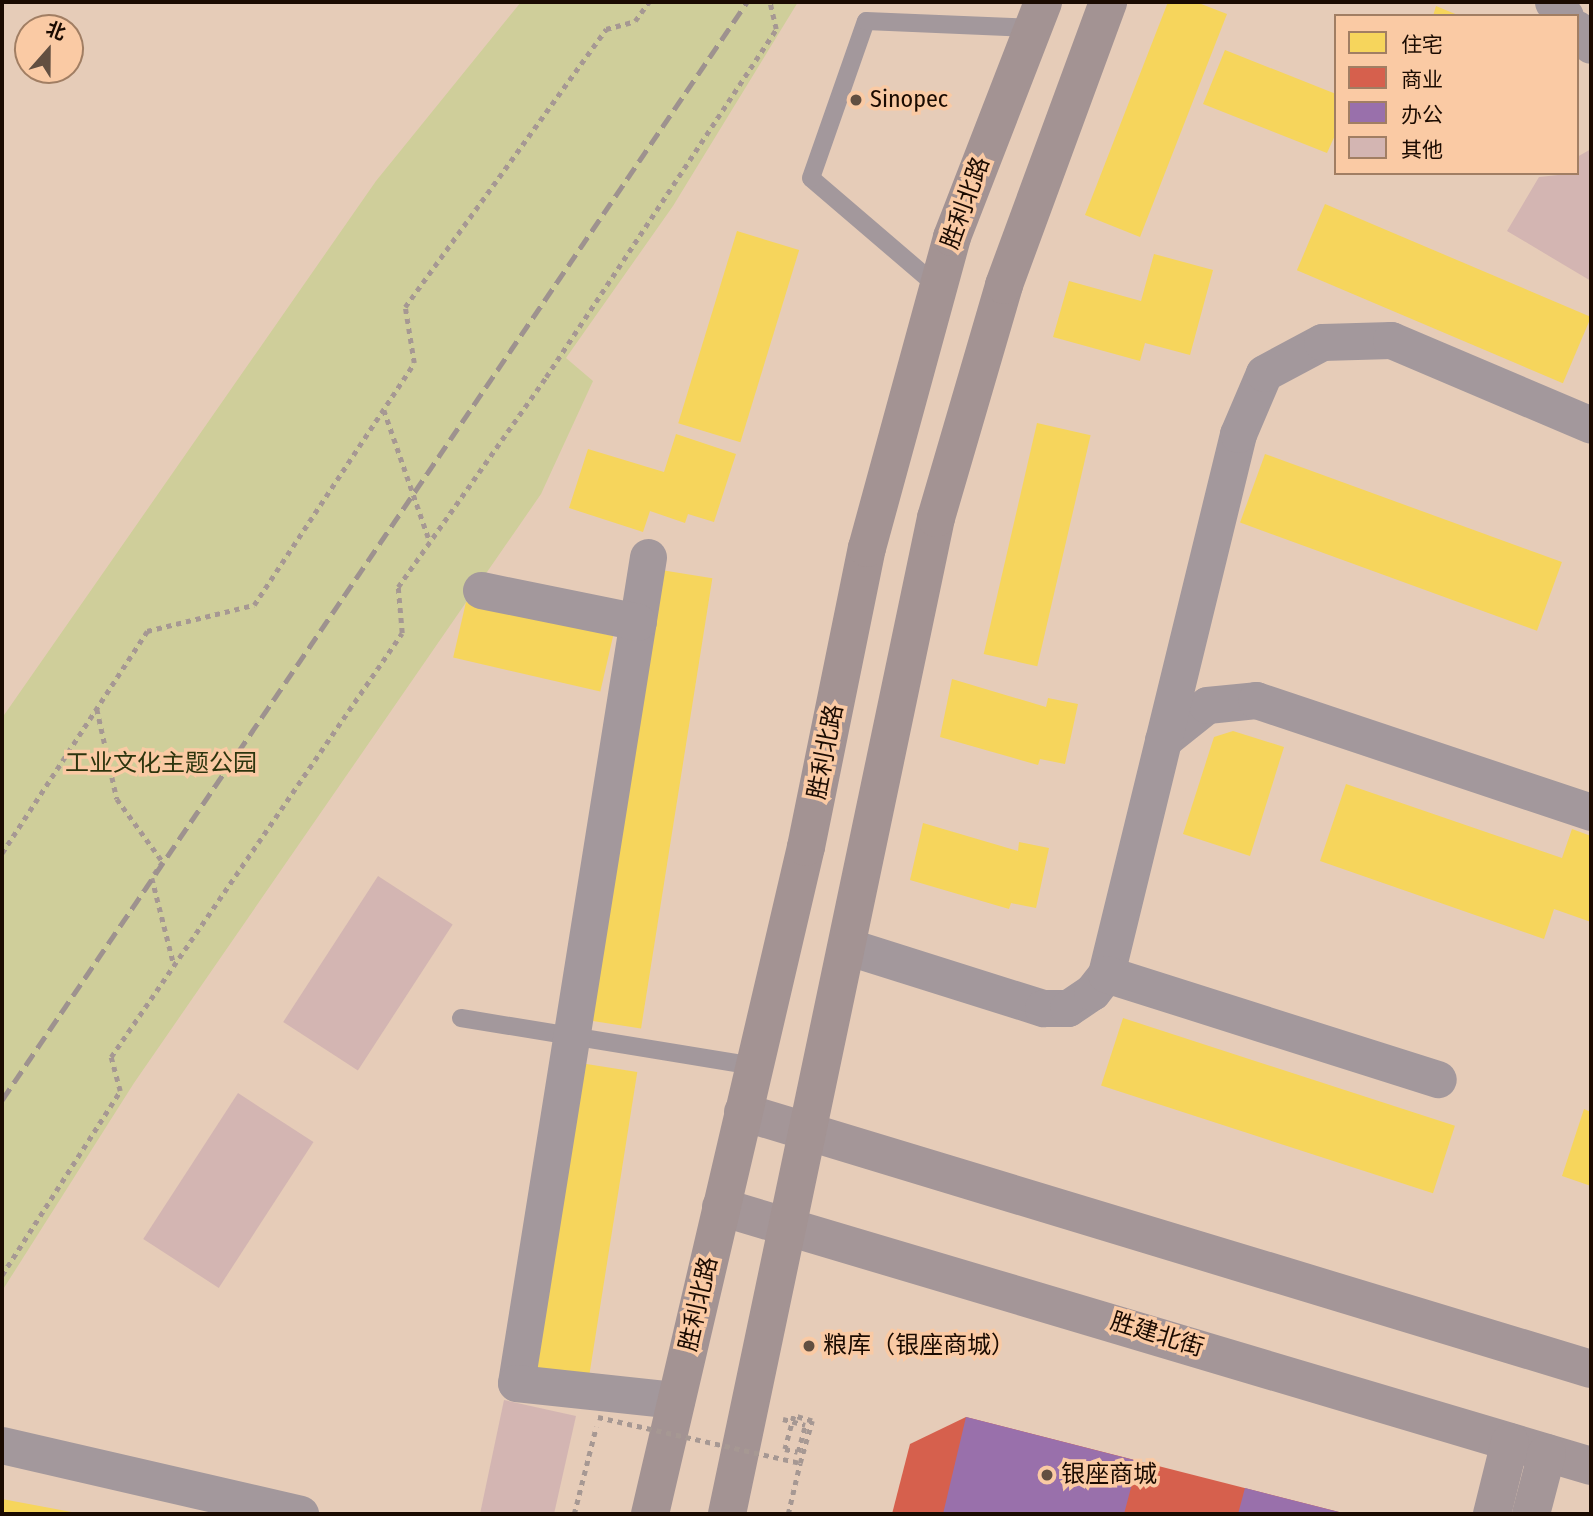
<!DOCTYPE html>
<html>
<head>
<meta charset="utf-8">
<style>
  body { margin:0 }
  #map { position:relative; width:1593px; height:1516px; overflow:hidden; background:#e6ccb8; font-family:"Fira Sans Condensed","Noto Sans SC",sans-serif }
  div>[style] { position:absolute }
  .green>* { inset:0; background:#cfce9a }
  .homes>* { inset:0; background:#f6d55c; transform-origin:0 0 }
  .shops>* { inset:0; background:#d6604d }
  .offices>* { inset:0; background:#9970ab }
  .building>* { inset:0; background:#d3b5b2; transform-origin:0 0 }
  .path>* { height:4.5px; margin-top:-2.25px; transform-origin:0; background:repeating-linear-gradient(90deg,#a69893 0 5px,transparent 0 10px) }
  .lane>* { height:18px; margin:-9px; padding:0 9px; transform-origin:9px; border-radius:9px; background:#a3989c }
  .street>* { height:37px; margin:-18.5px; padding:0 18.5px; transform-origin:18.5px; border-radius:18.5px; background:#a3989c }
  .secondary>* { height:38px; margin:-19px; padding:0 19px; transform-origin:19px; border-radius:19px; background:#a49698 }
  .highway>* { height:38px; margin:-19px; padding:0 19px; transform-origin:19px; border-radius:19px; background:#a39393 }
  .rail>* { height:5px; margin-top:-2.5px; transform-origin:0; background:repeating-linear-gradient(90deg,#9e928f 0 14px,transparent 0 21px) }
  .path-bridge>* { height:4.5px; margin-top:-2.25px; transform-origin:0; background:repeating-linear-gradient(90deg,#a69893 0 5px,transparent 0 10px) }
  .dots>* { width:19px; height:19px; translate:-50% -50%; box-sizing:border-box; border:4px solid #facaa4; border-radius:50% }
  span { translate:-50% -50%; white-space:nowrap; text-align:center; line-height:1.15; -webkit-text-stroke:7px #facaa4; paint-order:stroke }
  .poi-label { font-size:24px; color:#1b0b01 }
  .left { translate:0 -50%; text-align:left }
  .street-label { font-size:24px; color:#1b0b01 }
  .park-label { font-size:24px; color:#2d350e }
  .frame { position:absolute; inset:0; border:4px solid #1b0b01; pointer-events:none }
  .legend { position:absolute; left:1334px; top:14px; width:245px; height:161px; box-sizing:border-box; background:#facaa4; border:2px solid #a17e63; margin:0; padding:9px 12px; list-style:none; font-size:21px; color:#1b0b01 }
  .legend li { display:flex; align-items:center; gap:14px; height:35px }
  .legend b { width:35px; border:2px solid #a17e63 }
  .north { position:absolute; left:14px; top:14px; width:70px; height:70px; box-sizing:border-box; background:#facaa4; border:2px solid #a17e63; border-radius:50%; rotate:21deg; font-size:19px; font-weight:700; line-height:28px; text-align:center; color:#1b0b01 }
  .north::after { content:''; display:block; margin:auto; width:24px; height:32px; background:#624f41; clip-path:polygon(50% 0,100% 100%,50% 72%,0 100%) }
</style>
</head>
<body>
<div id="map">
  <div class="green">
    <div style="clip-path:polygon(521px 2px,798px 2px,673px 206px,566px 358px,593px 381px,541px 494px,134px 1083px,2px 1291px,2px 718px,376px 181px)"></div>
  </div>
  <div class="homes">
    <div style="clip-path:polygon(1168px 2px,1196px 2px,1227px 14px,1140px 237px,1085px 215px)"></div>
    <div style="clip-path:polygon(1436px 6px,1460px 16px,1433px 16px)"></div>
    <div style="clip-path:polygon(1225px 50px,1336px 94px,1336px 133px,1327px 153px,1203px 104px)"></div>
    <div style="left:1325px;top:204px;width:289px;height:72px;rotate:23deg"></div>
    <div style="left:737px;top:231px;width:65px;height:201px;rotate:17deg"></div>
    <div style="clip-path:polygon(1154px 254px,1213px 270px,1190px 355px,1145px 343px,1140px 361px,1053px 337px,1069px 281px,1141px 301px)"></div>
    <div style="left:1037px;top:423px;width:55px;height:237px;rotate:13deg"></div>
    <div style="clip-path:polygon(676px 434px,736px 454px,714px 522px,688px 514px,685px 523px,650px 511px,643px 532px,569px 508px,588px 449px,664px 472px)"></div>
    <div style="left:1265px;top:454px;width:316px;height:73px;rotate:20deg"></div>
    <div style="left:661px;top:570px;width:52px;height:456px;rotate:9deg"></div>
    <div style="left:466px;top:602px;width:151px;height:57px;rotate:13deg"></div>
    <div style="clip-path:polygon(952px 679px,1046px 707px,1048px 698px,1078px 704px,1065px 764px,1040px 759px,1038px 765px,940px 737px)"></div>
    <div style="clip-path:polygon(1233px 731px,1284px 747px,1250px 856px,1183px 834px,1214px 737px)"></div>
    <div style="clip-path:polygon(1346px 784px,1562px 858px,1572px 829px,1591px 836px,1591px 922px,1554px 909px,1544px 939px,1320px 861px)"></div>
    <div style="clip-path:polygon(923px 823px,1018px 851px,1019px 842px,1049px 848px,1036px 908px,1011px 903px,1009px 909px,910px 880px)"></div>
    <div style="left:1123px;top:1018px;width:349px;height:71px;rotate:18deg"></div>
    <div style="left:580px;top:1063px;width:58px;height:313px;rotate:9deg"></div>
    <div style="clip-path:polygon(1584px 1109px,1591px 1112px,1591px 1186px,1562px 1176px)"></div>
    <div style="clip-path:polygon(2px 1499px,77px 1513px,77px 1514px,2px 1514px)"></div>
  </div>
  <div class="shops">
    <div style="clip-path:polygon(966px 1417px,1343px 1513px,1343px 1514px,892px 1514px,910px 1444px)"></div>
  </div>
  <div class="offices">
    <div style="clip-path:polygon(966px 1417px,1138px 1461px,1124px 1514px,943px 1514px)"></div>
    <div style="clip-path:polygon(1245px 1488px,1343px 1513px,1343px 1514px,1238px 1514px)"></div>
  </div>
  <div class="building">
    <div style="clip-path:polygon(1591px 149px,1591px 281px,1507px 231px,1539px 177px,1577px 173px,1577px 157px)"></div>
    <div style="left:378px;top:876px;width:89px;height:174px;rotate:33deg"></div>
    <div style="left:238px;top:1093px;width:90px;height:174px;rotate:33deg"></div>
    <div style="clip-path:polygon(504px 1400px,576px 1416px,554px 1514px,480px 1514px)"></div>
  </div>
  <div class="path">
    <div style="left:384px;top:410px;width:140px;rotate:70.8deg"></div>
    <div style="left:97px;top:709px;width:92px;rotate:77.5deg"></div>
    <div style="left:117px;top:799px;width:78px;rotate:53.9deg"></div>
    <div style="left:163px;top:862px;width:19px;rotate:125deg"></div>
    <div style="left:152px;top:878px;width:90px;rotate:75.8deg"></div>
    <div style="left:2px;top:853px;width:265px;rotate:-56.8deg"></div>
    <div style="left:147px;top:631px;width:110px;rotate:-13.7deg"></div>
    <div style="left:254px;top:605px;width:290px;rotate:-56.5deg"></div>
    <div style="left:414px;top:363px;width:57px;rotate:-99.1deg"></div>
    <div style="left:405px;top:307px;width:343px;rotate:-54.1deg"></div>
    <div style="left:606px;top:29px;width:30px;rotate:-15deg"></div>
    <div style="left:635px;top:21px;width:24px;rotate:-54deg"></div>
    <div style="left:2px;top:1275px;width:219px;rotate:-57.3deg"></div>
    <div style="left:120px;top:1091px;width:35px;rotate:-105deg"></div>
    <div style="left:111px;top:1057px;width:514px;rotate:-55.54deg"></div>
    <div style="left:402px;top:633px;width:46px;rotate:-95deg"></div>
    <div style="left:398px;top:587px;width:257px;rotate:-54.8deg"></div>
    <div style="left:546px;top:377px;width:417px;rotate:-56.5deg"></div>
    <div style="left:776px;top:29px;width:28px;rotate:-103deg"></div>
    <div style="left:783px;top:1419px;width:23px;rotate:15deg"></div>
    <div style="left:574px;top:1514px;width:90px;rotate:-75.8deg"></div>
    <div style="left:788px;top:1514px;width:52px;rotate:-76.8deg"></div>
  </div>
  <div class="lane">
    <div style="left:938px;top:287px;width:167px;rotate:-139.4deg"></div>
    <div style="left:811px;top:178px;width:166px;rotate:-70.7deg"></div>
    <div style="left:866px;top:21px;width:167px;rotate:2.4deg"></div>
    <div style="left:461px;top:1018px;width:297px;rotate:9.3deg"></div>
  </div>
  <div class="street">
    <div style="left:1553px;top:2px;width:18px;rotate:49deg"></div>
    <div style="left:1577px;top:29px;width:21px;rotate:49deg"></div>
    <div style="left:648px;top:557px;width:836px;rotate:99.08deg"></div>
    <div style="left:516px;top:1383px;width:161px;rotate:6.1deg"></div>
    <div style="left:481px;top:590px;width:160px;rotate:11.5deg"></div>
    <div style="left:1163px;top:740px;width:56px;rotate:-38.5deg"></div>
    <div style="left:1207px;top:705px;width:49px;rotate:-5.8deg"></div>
    <div style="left:1256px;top:700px;width:353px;rotate:18.5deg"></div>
    <div style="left:846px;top:946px;width:207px;rotate:17.5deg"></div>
    <div style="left:1043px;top:1008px;width:25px"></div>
    <div style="left:1068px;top:1008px;width:29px;rotate:-34deg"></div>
    <div style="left:1092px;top:992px;width:23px;rotate:-52deg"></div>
    <div style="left:1106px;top:974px;width:556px;rotate:-76.26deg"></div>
    <div style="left:1238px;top:434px;width:66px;rotate:-66.9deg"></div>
    <div style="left:1264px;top:373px;width:66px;rotate:-28.1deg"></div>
    <div style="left:1322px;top:342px;width:69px;rotate:-1.7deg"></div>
    <div style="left:1391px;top:340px;width:217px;rotate:23deg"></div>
    <div style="left:1106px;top:974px;width:348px;rotate:17.6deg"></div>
    <div style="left:2px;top:1445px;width:306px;rotate:13deg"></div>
  </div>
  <div class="secondary">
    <div style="left:743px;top:1112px;width:886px;rotate:16.86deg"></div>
    <div style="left:721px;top:1207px;width:908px;rotate:16.58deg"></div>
    <div style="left:1492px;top:1514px;width:74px;rotate:-76deg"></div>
    <div style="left:1531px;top:1514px;width:63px;rotate:-75.3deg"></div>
  </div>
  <div class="highway">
    <div style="left:650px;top:1514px;width:685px;rotate:-76.84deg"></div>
    <div style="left:806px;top:847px;width:305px;rotate:-78.5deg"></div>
    <div style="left:867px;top:548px;width:322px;rotate:-74.7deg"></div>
    <div style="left:952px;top:237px;width:252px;rotate:-68.8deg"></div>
    <div style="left:727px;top:1514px;width:1018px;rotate:-78.15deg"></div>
    <div style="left:936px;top:518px;width:243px;rotate:-73.7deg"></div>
    <div style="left:1004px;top:285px;width:302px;rotate:-69.8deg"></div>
  </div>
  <div class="rail">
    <div style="left:2px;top:1100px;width:1327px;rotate:-55.84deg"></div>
  </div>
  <div class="path-bridge">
    <div style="left:598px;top:1417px;width:207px;rotate:12.8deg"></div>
    <div style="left:800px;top:1463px;width:44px;rotate:-74.1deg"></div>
    <div style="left:812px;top:1421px;width:19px;rotate:-164deg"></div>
    <div style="left:794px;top:1416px;width:34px;rotate:105deg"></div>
    <div style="left:785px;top:1449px;width:13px;rotate:13deg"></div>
    <div style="left:798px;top:1452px;width:28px;rotate:-75deg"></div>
  </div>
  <div class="dots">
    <div style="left:856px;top:100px;background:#624f41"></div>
    <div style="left:809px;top:1346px;background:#624f41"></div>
    <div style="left:1047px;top:1475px;background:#624f41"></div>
  </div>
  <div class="poi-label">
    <span class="left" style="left:870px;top:100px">Sinopec</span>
    <span class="left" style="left:823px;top:1346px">粮库（银座商城）</span>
    <span class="left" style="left:1061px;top:1475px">银座商城</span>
  </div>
  <div class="street-label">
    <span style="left:966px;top:203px;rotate:-70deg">胜利北路</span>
    <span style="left:826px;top:752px;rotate:-79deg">胜利北路</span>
    <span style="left:699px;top:1304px;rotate:-77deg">胜利北路</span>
    <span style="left:1157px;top:1335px;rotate:17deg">胜建北街</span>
  </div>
  <div class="park-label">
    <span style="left:161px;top:764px">工业文化主题公园</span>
  </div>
  <div class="frame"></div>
  <ul class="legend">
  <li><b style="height:19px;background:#f6d55c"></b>住宅</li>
  <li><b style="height:19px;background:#d6604d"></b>商业</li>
  <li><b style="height:19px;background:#9970ab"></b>办公</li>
  <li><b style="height:19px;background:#d3b5b2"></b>其他</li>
  </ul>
  <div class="north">北</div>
</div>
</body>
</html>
